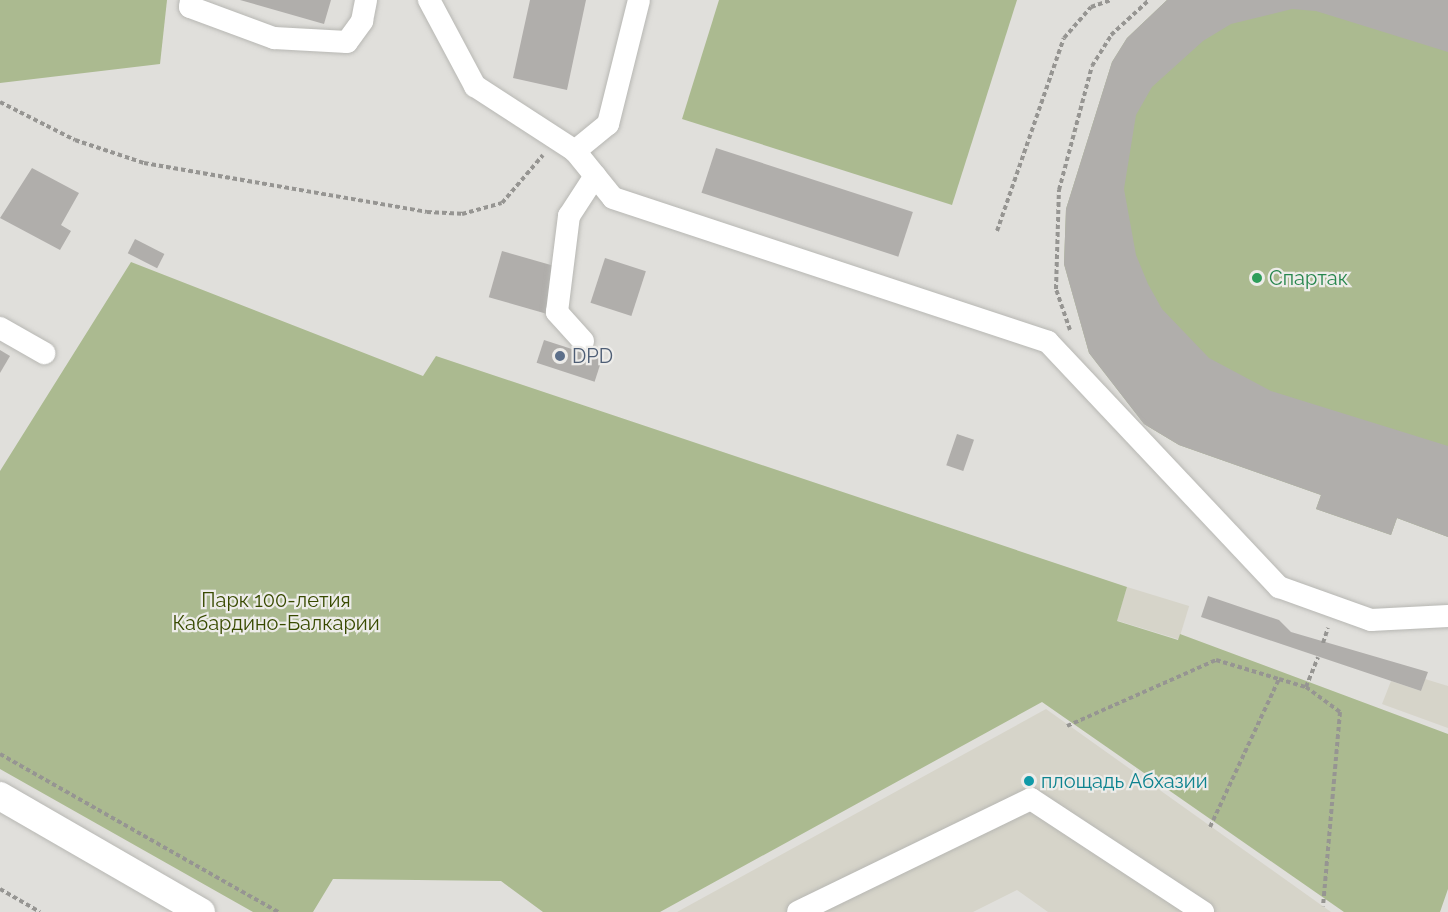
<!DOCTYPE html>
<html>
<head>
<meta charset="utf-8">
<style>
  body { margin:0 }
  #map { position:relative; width:1448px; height:912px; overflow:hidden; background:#e0dfdb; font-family:Raleway,sans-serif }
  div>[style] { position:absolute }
  .built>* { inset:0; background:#d6d4c9; transform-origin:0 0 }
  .green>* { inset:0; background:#abba90 }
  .building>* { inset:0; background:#b0aeab; transform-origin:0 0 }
  .path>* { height:4px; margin-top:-2px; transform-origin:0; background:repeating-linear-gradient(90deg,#969592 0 4.5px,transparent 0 7.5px) }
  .roads { filter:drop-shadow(0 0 2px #b7b7b3) drop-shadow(0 0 2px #b7b7b3) }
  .minor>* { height:22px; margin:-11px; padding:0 11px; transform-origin:11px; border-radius:11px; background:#fff }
  .major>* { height:28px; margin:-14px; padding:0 14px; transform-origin:14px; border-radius:14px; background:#fff }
  .dots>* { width:16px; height:16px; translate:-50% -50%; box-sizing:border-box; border:3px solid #edece9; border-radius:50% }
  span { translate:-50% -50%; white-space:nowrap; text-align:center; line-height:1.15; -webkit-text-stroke:4.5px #edece9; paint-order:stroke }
  .leisure-label { font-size:20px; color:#27864d }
  .left { translate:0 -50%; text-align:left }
  .service-label { font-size:20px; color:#4e5e75 }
  .park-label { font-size:20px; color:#384a00 }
  .culture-label { font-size:20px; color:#0d838f }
</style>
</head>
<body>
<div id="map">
  <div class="built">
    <div style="left:1127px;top:587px;width:65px;height:35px;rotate:17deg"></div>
    <div style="clip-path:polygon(1425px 679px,1448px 686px,1448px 728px,1382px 704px,1391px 681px,1421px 691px)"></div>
    <div style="clip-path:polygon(1046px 709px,1331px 912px,1048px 912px,1017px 890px,973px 912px,677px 912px)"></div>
  </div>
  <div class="green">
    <div style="clip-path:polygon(0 0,167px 0,160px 64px,0 83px)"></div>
    <div style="clip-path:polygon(719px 0,1017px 0,952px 205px,682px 119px)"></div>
    <div style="clip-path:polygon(1167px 0,1448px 0,1448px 537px,1397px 518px,1391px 535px,1316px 509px,1321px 495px,1179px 445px,1144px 424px,1089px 353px,1064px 264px,1066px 209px,1112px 62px,1127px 38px)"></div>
    <div style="clip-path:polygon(131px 262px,423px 376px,436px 356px,1127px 587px,1117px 621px,1178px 640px,1180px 634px,1448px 734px,1448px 889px,1440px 912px,1344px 912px,1042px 702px,660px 912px,543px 912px,501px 881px,333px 879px,313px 912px,253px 912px,0 769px,0 471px)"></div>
  </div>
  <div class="building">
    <div style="clip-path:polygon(240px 0,331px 0,324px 24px)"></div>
    <div style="clip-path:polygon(530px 0,586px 0,567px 90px,513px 78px)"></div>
    <div style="clip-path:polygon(1167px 0,1448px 0,1448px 52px,1316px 11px,1292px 9px,1231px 24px,1203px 41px,1152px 87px,1136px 115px,1124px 189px,1136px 255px,1148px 284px,1162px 309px,1209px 358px,1271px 391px,1448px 446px,1448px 537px,1397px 518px,1391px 535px,1316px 509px,1321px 495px,1179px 445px,1144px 424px,1089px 353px,1064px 264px,1066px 209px,1112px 62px,1127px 38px)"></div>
    <div style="left:716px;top:148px;width:207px;height:47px;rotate:18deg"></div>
    <div style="clip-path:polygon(32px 168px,79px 193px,61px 225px,71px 231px,60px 250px,0 218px)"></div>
    <div style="left:135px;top:239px;width:33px;height:16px;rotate:27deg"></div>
    <div style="left:502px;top:251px;width:59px;height:48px;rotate:16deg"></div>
    <div style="left:605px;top:258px;width:43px;height:47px;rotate:18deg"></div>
    <div style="left:544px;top:340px;width:61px;height:24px;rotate:18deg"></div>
    <div style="clip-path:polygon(0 350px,10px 356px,0 373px)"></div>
    <div style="left:957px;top:434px;width:18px;height:33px;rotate:19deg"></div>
    <div style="clip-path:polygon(1208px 596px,1279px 620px,1291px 632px,1428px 672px,1421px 691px,1201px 617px)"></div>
  </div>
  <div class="path">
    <div style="left:0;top:102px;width:84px;rotate:26.9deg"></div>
    <div style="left:75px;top:140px;width:73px;rotate:18.4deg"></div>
    <div style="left:144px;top:163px;width:287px;rotate:9.8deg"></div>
    <div style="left:427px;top:212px;width:35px;rotate:3deg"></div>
    <div style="left:462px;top:214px;width:41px;rotate:-15.4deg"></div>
    <div style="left:502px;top:203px;width:63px;rotate:-49.5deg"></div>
    <div style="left:997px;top:231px;width:204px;rotate:-70.9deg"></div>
    <div style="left:1064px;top:38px;width:41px;rotate:-48.9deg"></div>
    <div style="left:1091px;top:7px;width:21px;rotate:-19deg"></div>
    <div style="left:1070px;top:330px;width:43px;rotate:-108.9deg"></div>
    <div style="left:1056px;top:289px;width:99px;rotate:-88.3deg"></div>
    <div style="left:1059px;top:190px;width:128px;rotate:-75.1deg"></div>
    <div style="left:1092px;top:66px;width:36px;rotate:-58deg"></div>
    <div style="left:1111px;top:35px;width:52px;rotate:-42.6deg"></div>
    <div style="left:1323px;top:643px;width:16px;rotate:-72deg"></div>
    <div style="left:1306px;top:687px;width:32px;rotate:-68deg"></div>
    <div style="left:1067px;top:726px;width:163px;rotate:-23.9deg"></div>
    <div style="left:1216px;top:660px;width:66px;rotate:16.8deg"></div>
    <div style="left:0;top:754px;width:320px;rotate:29.6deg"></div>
    <div style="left:1210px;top:827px;width:163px;rotate:-65deg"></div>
    <div style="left:1279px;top:679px;width:28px;rotate:17deg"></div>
    <div style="left:1306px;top:687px;width:42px;rotate:36.3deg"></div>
    <div style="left:1340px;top:712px;width:195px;rotate:95deg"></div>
    <div style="left:0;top:889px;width:46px;rotate:29.9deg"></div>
  </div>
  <div class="roads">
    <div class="minor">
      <div style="left:191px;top:0;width:7px;rotate:98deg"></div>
      <div style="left:190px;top:7px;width:90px;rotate:20.3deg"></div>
      <div style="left:274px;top:38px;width:73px;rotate:3.1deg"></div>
      <div style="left:347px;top:42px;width:26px;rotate:-54deg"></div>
      <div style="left:362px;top:21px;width:21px;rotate:-79deg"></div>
      <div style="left:429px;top:0;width:98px;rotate:61.9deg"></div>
      <div style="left:475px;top:86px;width:119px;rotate:33deg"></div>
      <div style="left:639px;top:0;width:128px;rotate:104deg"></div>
      <div style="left:608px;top:124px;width:43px;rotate:140.7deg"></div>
      <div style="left:575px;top:151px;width:60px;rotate:51deg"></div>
      <div style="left:613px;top:198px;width:458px;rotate:18.3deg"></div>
      <div style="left:1048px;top:342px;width:337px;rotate:46.7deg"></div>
      <div style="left:1279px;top:587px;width:98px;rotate:19.7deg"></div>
      <div style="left:1371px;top:620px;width:77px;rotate:-3deg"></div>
      <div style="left:0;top:328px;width:51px;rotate:29.6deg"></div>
      <div style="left:583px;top:341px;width:39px;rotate:-132deg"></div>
      <div style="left:557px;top:312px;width:97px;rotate:-82.9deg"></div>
      <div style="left:569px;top:216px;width:48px;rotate:-57deg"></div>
      <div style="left:798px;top:912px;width:259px;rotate:-25.9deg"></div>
      <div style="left:1031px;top:799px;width:206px;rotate:33.3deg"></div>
    </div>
    <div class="major">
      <div style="left:0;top:796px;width:232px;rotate:30deg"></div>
    </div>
  </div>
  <div class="dots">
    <div style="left:1257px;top:278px;background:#2e9e5b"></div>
    <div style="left:560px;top:356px;background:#5c6f8a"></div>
    <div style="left:1029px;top:781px;background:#0f9aa8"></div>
  </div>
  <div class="leisure-label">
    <span class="left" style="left:1269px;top:278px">Спартак</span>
  </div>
  <div class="service-label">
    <span class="left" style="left:572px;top:356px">DPD</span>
  </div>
  <div class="park-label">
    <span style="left:276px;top:612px">Парк 100-летия<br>Кабардино-Балкарии</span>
  </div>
  <div class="culture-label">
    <span class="left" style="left:1041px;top:781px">площадь Абхазии</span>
  </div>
</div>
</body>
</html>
